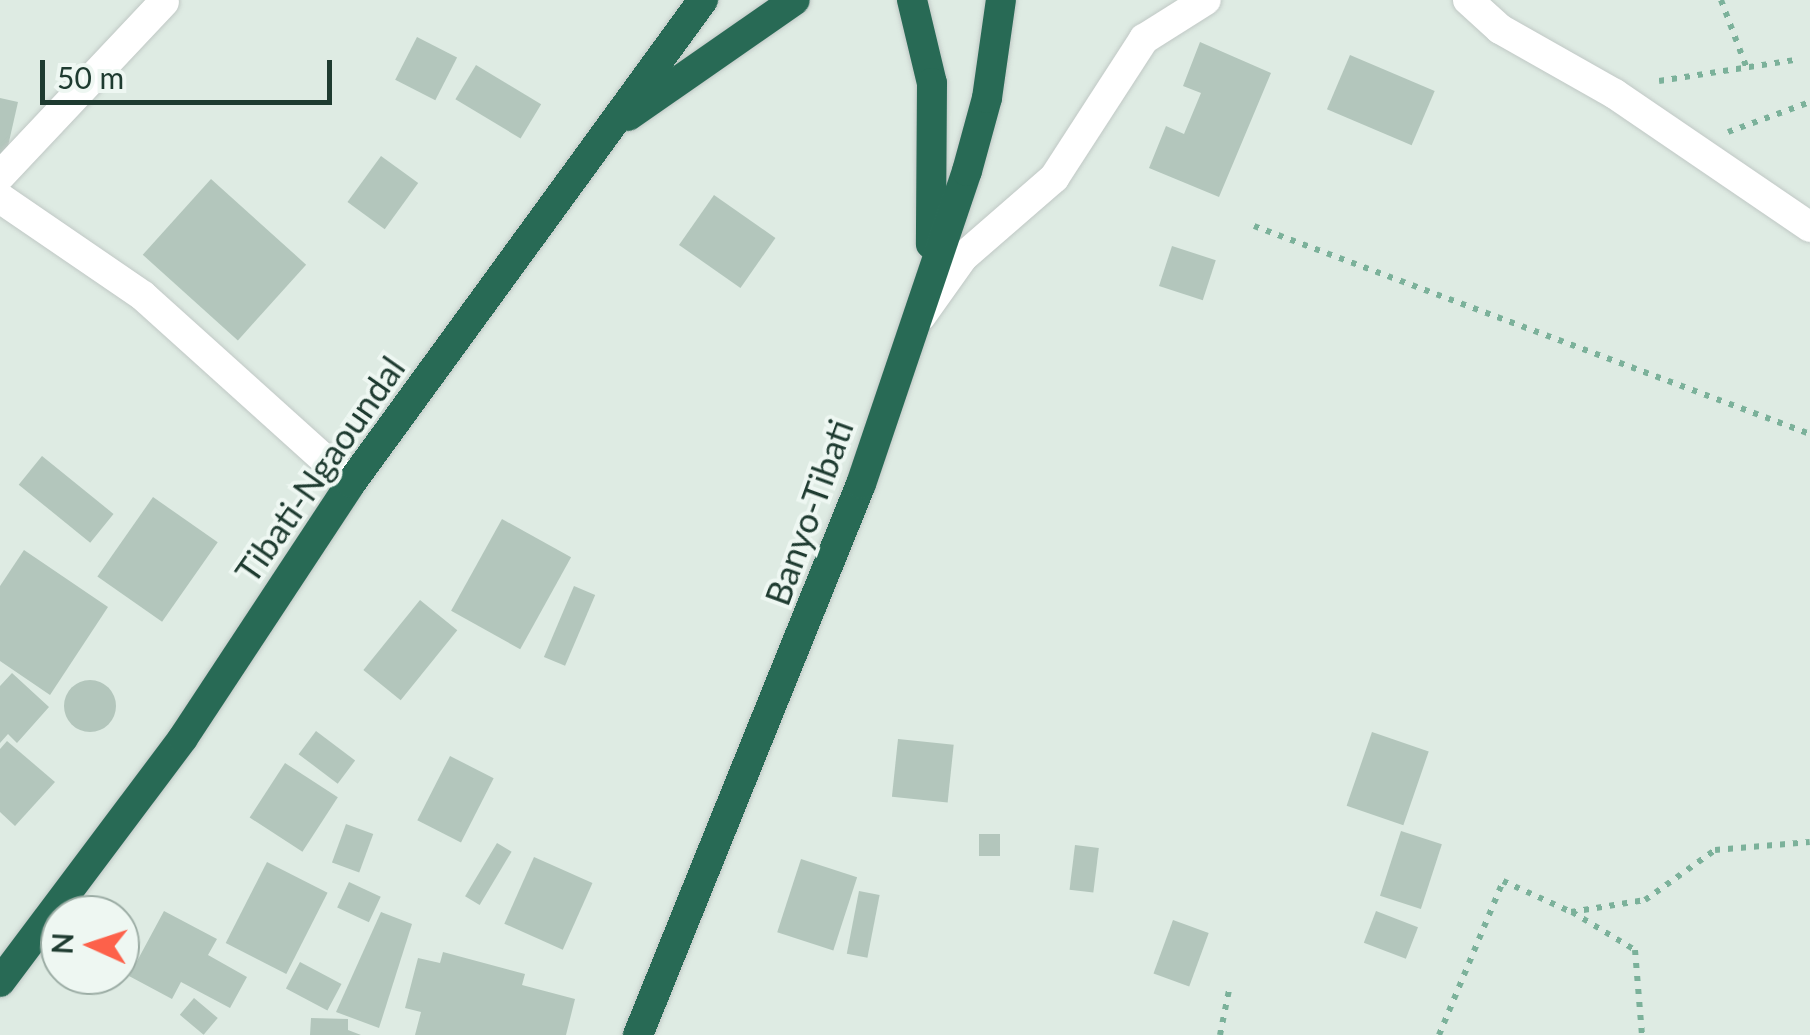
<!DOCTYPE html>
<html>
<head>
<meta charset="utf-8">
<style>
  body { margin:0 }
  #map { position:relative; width:1810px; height:1035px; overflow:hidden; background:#deebe3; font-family:Lato,sans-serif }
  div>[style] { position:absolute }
  .building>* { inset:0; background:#b3c6bc; transform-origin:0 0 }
  .round { border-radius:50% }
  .path>* { height:6px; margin-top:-3px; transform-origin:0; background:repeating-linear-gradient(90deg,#7bb19a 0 5px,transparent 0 13px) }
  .roads { filter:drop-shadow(0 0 2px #c0c8c5) drop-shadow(0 0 2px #c0c8c5) }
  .street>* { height:30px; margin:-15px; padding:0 15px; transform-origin:15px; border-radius:15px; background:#fff }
  .highway>* { height:30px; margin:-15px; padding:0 15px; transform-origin:15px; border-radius:15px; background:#286a55 }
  span { translate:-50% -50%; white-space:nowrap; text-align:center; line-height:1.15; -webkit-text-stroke:8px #eef7f2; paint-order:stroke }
  .street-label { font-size:35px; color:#1e3b30 }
  .north { position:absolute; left:40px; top:895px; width:100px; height:100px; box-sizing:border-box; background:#eef7f2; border:2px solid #9baca4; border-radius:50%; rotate:273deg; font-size:28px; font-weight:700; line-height:40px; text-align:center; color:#1e3b30 }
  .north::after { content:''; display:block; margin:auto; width:35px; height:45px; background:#fd614a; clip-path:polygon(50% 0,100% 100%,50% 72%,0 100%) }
  .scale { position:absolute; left:40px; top:60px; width:292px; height:45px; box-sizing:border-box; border:5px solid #1e3b30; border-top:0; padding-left:12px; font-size:30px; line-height:35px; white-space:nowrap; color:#1e3b30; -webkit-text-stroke:8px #eef7f2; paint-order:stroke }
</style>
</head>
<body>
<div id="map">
  <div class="building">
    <div style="left:417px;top:37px;width:45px;height:48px;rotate:27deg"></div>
    <div style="clip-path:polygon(1200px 42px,1271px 73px,1219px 197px,1149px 168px,1166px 126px,1184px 134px,1201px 93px,1183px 86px)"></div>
    <div style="left:1350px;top:55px;width:92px;height:59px;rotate:23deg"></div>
    <div style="left:476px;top:65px;width:76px;height:40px;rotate:31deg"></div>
    <div style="clip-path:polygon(0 98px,18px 102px,6px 155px,0 154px)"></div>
    <div style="left:381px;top:156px;width:46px;height:57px;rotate:36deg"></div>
    <div style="left:211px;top:179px;width:128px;height:102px;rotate:42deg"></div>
    <div style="left:714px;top:195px;width:75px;height:61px;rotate:35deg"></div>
    <div style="left:1172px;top:246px;width:46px;height:42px;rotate:18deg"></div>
    <div style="left:42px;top:456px;width:92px;height:37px;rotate:39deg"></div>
    <div style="left:153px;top:497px;width:79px;height:97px;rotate:35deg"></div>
    <div style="left:502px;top:519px;width:79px;height:105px;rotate:29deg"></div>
    <div style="clip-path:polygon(24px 550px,108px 607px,50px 695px,0 661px,0 586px)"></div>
    <div style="left:574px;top:586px;width:23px;height:77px;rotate:23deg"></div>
    <div style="left:420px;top:600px;width:48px;height:90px;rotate:39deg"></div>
    <div style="clip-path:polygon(12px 673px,49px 707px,17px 743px,8px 734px,0 743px,0 686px)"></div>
    <div class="round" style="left:64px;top:680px;width:52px;height:52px"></div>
    <div style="left:316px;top:731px;width:49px;height:29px;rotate:37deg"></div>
    <div style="left:1372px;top:732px;width:60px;height:78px;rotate:19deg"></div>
    <div style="left:898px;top:739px;width:56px;height:58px;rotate:6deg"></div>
    <div style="clip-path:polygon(7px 741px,55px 782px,15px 826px,0 812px,0 749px)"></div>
    <div style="left:450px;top:756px;width:49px;height:72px;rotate:27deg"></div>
    <div style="left:285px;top:763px;width:63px;height:65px;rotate:33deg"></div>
    <div style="left:346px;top:824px;width:29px;height:41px;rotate:20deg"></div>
    <div style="left:1401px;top:831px;width:43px;height:68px;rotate:18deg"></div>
    <div style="left:979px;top:834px;width:21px;height:22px"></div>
    <div style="left:497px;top:843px;width:17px;height:62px;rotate:31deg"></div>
    <div style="left:1075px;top:845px;width:24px;height:45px;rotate:7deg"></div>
    <div style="left:534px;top:857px;width:64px;height:73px;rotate:24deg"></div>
    <div style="left:801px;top:859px;width:59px;height:77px;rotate:18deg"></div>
    <div style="left:267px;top:862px;width:68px;height:91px;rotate:27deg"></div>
    <div style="left:349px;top:882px;width:35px;height:28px;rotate:25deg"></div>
    <div style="left:859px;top:891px;width:21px;height:64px;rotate:11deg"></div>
    <div style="clip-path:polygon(164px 911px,217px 939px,208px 955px,247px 977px,230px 1008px,181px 982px,172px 999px,129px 976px)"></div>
    <div style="left:1376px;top:911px;width:45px;height:34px;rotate:21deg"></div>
    <div style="clip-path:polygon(381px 912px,412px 924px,379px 1028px,336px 1012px)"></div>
    <div style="left:1173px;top:920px;width:38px;height:57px;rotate:20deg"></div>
    <div style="clip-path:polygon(443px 952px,525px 974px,522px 985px,575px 999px,566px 1035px,415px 1035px,421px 1012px,405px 1008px,418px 958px,440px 963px)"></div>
    <div style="left:300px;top:962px;width:47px;height:30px;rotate:28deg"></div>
    <div style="left:194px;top:998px;width:31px;height:22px;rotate:40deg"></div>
    <div style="clip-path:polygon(311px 1018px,348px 1019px,348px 1030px,361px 1035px,310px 1035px)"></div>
  </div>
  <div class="path">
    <div style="left:1721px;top:0;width:71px;rotate:69.3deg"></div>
    <div style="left:1659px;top:81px;width:138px;rotate:-8.8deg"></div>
    <div style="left:1728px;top:132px;width:87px;rotate:-20.1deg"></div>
    <div style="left:1254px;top:226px;width:594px;rotate:20.51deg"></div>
    <div style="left:1572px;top:912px;width:74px;rotate:31.1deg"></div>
    <div style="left:1635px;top:950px;width:85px;rotate:85.3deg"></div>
    <div style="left:1220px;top:1035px;width:51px;rotate:-78.7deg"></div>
    <div style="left:1439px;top:1035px;width:167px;rotate:-67.4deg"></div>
    <div style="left:1503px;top:881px;width:75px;rotate:24.5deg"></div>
    <div style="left:1571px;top:912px;width:75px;rotate:-9.2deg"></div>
    <div style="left:1645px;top:900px;width:86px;rotate:-35.5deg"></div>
    <div style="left:1715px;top:850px;width:95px;rotate:-4.8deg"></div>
  </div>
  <div class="roads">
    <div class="street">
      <div style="left:1468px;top:0;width:43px;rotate:42.2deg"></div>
      <div style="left:1500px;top:29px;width:132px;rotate:29.5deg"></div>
      <div style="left:1615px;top:94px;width:236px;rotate:34.3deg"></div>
      <div style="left:0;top:176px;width:239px;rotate:-46.7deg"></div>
      <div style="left:0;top:198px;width:173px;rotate:34.4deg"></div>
      <div style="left:143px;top:296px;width:280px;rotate:42deg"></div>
      <div style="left:921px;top:316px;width:72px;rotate:-54.6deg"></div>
      <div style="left:963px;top:257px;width:121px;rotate:-41deg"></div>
      <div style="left:1054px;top:178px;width:166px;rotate:-57.1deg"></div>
      <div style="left:1144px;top:39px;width:73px;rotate:-32.2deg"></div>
    </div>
    <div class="highway">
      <div style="left:912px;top:0;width:85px;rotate:76.5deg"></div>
      <div style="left:932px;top:83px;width:161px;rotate:90.4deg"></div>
      <div style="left:628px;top:116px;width:203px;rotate:-34.8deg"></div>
      <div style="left:0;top:982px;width:305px;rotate:-53.1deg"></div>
      <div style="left:183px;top:738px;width:305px;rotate:-56.6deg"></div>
      <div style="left:351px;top:483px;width:598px;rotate:-53.92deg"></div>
      <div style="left:638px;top:1035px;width:594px;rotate:-67.97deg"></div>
      <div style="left:861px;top:484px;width:330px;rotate:-71.3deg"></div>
      <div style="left:967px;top:171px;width:76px;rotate:-74.7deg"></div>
      <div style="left:987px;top:98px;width:99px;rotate:-81.9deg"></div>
    </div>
  </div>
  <div class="street-label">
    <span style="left:319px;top:469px;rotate:-55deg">Tibati-Ngaoundal</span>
    <span style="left:808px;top:512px;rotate:-70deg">Banyo-Tibati</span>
  </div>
  <div class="north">N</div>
  <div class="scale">50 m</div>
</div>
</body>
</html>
